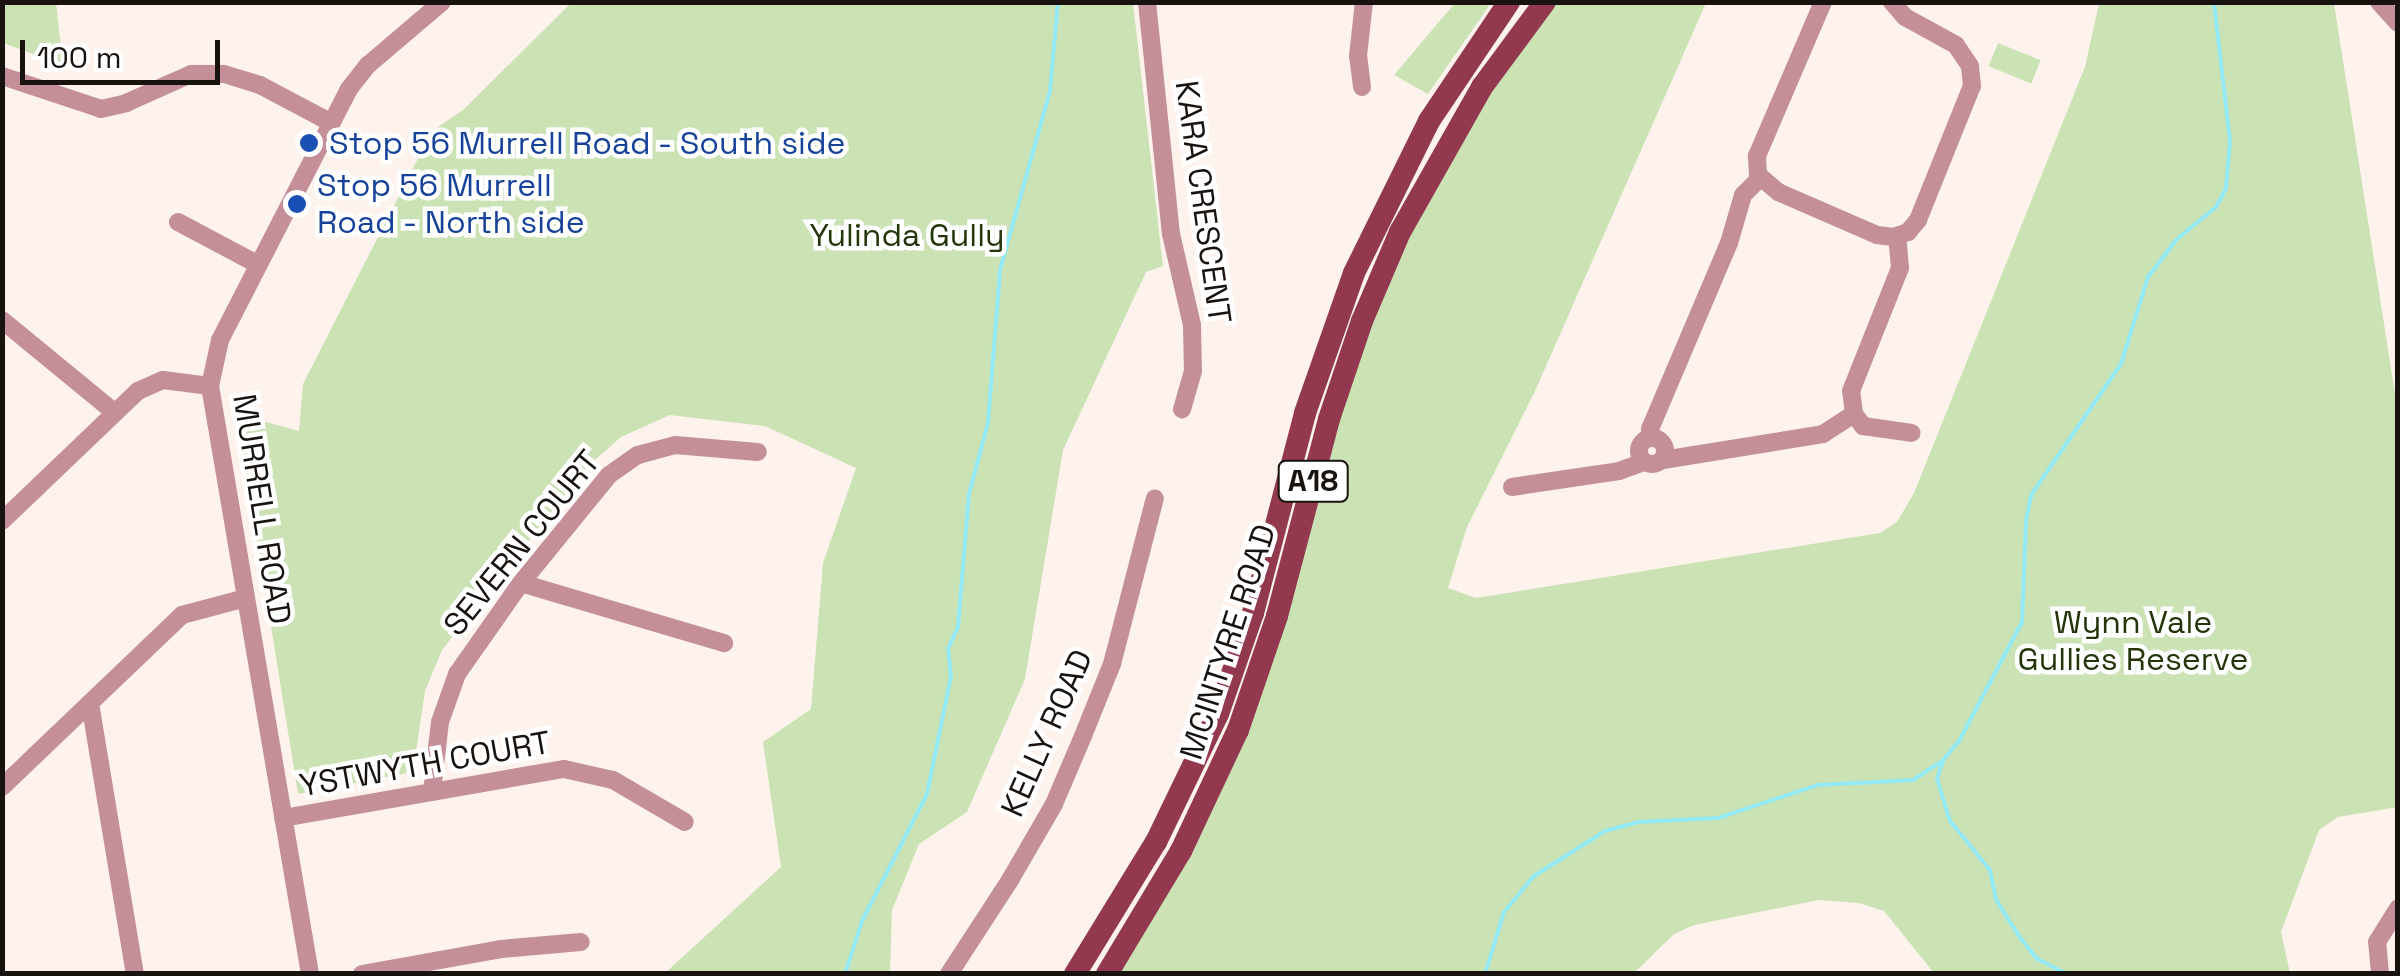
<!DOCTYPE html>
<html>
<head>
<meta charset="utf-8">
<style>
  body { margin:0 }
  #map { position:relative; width:2400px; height:976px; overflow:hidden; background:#fdf2ec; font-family:"Space Grotesk",sans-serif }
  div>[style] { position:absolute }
  .green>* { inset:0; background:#cbe2b5; transform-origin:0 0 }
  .stream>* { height:4px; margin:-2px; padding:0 2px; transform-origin:2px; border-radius:2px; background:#93eaf5 }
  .minor>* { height:18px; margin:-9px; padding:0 9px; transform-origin:9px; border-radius:9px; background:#c48f99 }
  .minor>.ring { margin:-9px; padding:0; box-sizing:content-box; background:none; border:18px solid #c48f99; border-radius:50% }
  .major>* { height:22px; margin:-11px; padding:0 11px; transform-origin:11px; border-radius:11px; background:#92384f }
  .dots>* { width:28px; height:28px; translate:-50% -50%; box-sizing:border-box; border:5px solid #fff; border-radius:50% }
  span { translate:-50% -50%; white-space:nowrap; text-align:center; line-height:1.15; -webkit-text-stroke:9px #fff; paint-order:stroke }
  .shield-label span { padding:2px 8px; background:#fff; border:2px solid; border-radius:8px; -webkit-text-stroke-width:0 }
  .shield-label { font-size:30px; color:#191310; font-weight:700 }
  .transit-label { font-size:32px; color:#164399 }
  .left { translate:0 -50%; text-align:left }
  .street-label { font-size:32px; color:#191310 }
  .park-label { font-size:32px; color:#24350a }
  .frame { position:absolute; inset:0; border:5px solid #191310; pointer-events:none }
  .scale { position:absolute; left:20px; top:40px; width:200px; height:45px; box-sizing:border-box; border:5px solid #191310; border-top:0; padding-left:12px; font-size:30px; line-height:35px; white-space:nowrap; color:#191310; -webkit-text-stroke:8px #fff; paint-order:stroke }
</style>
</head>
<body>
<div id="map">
  <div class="green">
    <div style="clip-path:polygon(2px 3px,56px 3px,63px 65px,3px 43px)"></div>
    <div style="clip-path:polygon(571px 3px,1133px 3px,1163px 266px,1146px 272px,1063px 450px,1025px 679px,967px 812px,919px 844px,892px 910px,890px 973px,665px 973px,781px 867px,763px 742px,811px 709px,823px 563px,856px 468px,765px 426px,670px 415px,621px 437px,587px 467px,442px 650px,425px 691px,413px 772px,298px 794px,237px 414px,299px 431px,303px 384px,432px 131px,463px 110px)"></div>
    <div style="clip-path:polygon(1455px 3px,1491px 3px,1428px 94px,1394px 75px)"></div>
    <div style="clip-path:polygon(1545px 3px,1706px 3px,1535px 391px,1467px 527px,1448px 588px,1476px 598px,1880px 533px,1897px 522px,1914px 493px,2085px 67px,2099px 3px,2334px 3px,2397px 407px,2398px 807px,2338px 817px,2319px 830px,2281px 932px,2290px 973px,1934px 973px,1884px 911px,1859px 903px,1819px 900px,1694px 925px,1674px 934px,1634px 973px,1107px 974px,1214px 784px,1381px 275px)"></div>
    <div style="left:1998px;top:43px;width:46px;height:25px;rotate:22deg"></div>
  </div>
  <div class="stream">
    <div style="left:845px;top:974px;width:56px;rotate:-72.2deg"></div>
    <div style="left:862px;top:921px;width:143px;rotate:-62.9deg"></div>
    <div style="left:927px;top:794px;width:120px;rotate:-78.5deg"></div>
    <div style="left:951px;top:676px;width:27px;rotate:-96deg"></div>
    <div style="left:948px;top:649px;width:24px;rotate:-66deg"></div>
    <div style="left:958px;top:627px;width:133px;rotate:-85.3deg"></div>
    <div style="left:969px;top:494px;width:73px;rotate:-75deg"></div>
    <div style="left:988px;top:423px;width:153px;rotate:-85.5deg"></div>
    <div style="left:1000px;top:270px;width:186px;rotate:-74.4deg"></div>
    <div style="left:1050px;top:91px;width:89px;rotate:-84.9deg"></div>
    <div style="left:1485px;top:974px;width:65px;rotate:-73deg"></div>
    <div style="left:1504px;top:912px;width:47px;rotate:-50.2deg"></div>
    <div style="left:1534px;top:876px;width:84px;rotate:-32.4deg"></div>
    <div style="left:1605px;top:831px;width:34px;rotate:-15deg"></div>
    <div style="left:1638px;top:822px;width:80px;rotate:-2.9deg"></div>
    <div style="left:1718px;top:818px;width:105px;rotate:-18.3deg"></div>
    <div style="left:1818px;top:785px;width:95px;rotate:-3deg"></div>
    <div style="left:1913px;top:780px;width:35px;rotate:-33deg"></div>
    <div style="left:2067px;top:974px;width:34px;rotate:-153deg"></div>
    <div style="left:2037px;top:959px;width:33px;rotate:-128deg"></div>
    <div style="left:2017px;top:933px;width:40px;rotate:-122deg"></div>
    <div style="left:1996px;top:899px;width:30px;rotate:-102deg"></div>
    <div style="left:1990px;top:870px;width:63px;rotate:-129.2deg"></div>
    <div style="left:1950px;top:821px;width:44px;rotate:-107.2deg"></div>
    <div style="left:1937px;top:779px;width:20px;rotate:-72deg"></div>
    <div style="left:1943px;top:760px;width:25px;rotate:-50deg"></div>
    <div style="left:1959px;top:741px;width:135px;rotate:-62.1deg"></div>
    <div style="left:2022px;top:622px;width:101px;rotate:-87.7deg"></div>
    <div style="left:2026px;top:521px;width:26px;rotate:-79deg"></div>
    <div style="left:2031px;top:495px;width:159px;rotate:-55.5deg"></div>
    <div style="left:2121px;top:364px;width:91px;rotate:-72.8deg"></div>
    <div style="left:2148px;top:277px;width:48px;rotate:-52.7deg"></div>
    <div style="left:2177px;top:239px;width:50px;rotate:-39.4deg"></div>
    <div style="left:2216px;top:207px;width:21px;rotate:-62deg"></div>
    <div style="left:2226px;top:188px;width:47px;rotate:-85.1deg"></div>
    <div style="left:2230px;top:141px;width:140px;rotate:-96.6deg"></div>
  </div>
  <div class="minor">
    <div style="left:1147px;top:2px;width:233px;rotate:84.1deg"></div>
    <div style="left:1171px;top:234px;width:93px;rotate:77deg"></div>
    <div style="left:1192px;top:325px;width:46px;rotate:88.8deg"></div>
    <div style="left:1193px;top:371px;width:40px;rotate:106deg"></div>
    <div style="left:1823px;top:2px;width:168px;rotate:113.2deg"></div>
    <div style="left:1757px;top:156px;width:19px;rotate:87deg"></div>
    <div style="left:1758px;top:175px;width:26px;rotate:40deg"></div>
    <div style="left:1778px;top:192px;width:108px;rotate:23.5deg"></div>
    <div style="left:1877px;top:235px;width:16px;rotate:7deg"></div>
    <div style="left:1893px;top:237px;width:16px;rotate:-18deg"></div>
    <div style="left:1908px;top:232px;width:16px;rotate:-50deg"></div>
    <div style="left:1918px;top:220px;width:144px;rotate:-68.1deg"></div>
    <div style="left:1972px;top:86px;width:20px;rotate:-96deg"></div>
    <div style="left:1970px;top:66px;width:25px;rotate:-124deg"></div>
    <div style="left:1956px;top:45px;width:58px;rotate:-151.2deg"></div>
    <div style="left:1905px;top:17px;width:20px;rotate:-131deg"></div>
    <div style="left:2379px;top:2px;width:28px;rotate:48deg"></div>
    <div style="left:2px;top:76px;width:104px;rotate:18.4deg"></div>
    <div style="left:101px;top:109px;width:26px;rotate:-13deg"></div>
    <div style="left:126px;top:103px;width:71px;rotate:-24deg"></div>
    <div style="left:191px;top:74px;width:33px"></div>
    <div style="left:224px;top:74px;width:38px;rotate:17deg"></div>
    <div style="left:260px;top:85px;width:79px;rotate:27.9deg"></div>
    <div style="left:1362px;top:87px;width:31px;rotate:-97deg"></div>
    <div style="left:1358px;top:56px;width:54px;rotate:-83.7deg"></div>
    <div style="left:178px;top:222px;width:89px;rotate:28deg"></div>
    <div style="left:2px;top:320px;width:145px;rotate:39.4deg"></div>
    <div style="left:1854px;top:414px;width:15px;rotate:53deg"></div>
    <div style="left:1863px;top:426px;width:49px;rotate:8.1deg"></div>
    <div class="ring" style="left:1639px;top:438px;width:8px;height:8px"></div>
    <div style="left:1651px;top:438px;width:9px;rotate:-96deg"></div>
    <div style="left:1650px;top:429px;width:202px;rotate:-67deg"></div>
    <div style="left:1729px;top:243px;width:50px;rotate:-73.7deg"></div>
    <div style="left:1743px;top:195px;width:24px;rotate:-45deg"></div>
    <div style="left:1663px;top:460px;width:162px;rotate:-9.2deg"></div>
    <div style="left:1823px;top:434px;width:37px;rotate:-33deg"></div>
    <div style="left:1854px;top:414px;width:23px;rotate:-97deg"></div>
    <div style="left:1851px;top:391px;width:132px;rotate:-68.3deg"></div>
    <div style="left:1900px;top:268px;width:32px;rotate:-95deg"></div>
    <div style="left:1512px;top:487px;width:108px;rotate:-8.5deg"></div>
    <div style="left:1619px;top:471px;width:27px;rotate:-20deg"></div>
    <div style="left:2px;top:521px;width:188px;rotate:-43.7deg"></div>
    <div style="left:138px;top:391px;width:27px;rotate:-24deg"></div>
    <div style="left:163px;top:380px;width:47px;rotate:7.3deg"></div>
    <div style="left:521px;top:583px;width:212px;rotate:16.5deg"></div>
    <div style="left:90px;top:703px;width:275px;rotate:80.6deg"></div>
    <div style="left:2px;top:787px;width:249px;rotate:-43.7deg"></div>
    <div style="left:182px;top:615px;width:66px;rotate:-14.9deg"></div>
    <div style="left:432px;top:792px;width:70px;rotate:-83.5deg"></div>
    <div style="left:440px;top:722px;width:51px;rotate:-70.5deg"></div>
    <div style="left:457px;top:674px;width:111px;rotate:-54.9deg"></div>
    <div style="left:521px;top:583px;width:139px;rotate:-50.8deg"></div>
    <div style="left:609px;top:475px;width:35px;rotate:-35deg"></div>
    <div style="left:638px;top:455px;width:38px;rotate:-15deg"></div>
    <div style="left:675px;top:445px;width:83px;rotate:4.8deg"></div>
    <div style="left:283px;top:818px;width:285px;rotate:-9.9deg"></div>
    <div style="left:564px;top:769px;width:50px;rotate:12.7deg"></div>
    <div style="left:613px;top:780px;width:83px;rotate:30.3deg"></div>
    <div style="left:310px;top:974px;width:596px;rotate:-99.65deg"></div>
    <div style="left:210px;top:386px;width:47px;rotate:-77.7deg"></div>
    <div style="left:220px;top:340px;width:282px;rotate:-62.8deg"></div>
    <div style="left:349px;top:89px;width:31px;rotate:-52deg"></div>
    <div style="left:368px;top:65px;width:97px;rotate:-40.4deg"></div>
    <div style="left:362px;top:974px;width:141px;rotate:-10.2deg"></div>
    <div style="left:501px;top:949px;width:80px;rotate:-5deg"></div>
    <div style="left:949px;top:974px;width:112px;rotate:-57deg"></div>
    <div style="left:1010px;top:880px;width:88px;rotate:-59.9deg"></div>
    <div style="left:1054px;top:804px;width:74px;rotate:-66.9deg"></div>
    <div style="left:1083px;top:736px;width:78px;rotate:-68.1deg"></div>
    <div style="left:1112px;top:664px;width:171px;rotate:-75.5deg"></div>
    <div style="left:2380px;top:974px;width:32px;rotate:-95deg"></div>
    <div style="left:2377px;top:942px;width:40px;rotate:-58deg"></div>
  </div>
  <div class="major">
    <div style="left:1075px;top:974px;width:155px;rotate:-58.5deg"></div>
    <div style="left:1156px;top:842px;width:142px;rotate:-64.2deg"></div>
    <div style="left:1218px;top:714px;width:107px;rotate:-70.9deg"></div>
    <div style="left:1253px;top:613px;width:207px;rotate:-75.4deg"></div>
    <div style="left:1305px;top:413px;width:148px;rotate:-70.7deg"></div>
    <div style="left:1354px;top:273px;width:169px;rotate:-63.7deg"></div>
    <div style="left:1429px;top:121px;width:143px;rotate:-56.1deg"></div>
    <div style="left:1107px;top:974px;width:144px;rotate:-59deg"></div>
    <div style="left:1181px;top:851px;width:134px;rotate:-64.8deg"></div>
    <div style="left:1238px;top:730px;width:120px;rotate:-71.1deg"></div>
    <div style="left:1277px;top:616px;width:204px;rotate:-75.2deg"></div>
    <div style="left:1329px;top:419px;width:103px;rotate:-71.4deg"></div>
    <div style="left:1362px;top:321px;width:97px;rotate:-66.9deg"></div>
    <div style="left:1400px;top:232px;width:167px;rotate:-60.5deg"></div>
    <div style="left:1482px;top:87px;width:106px;rotate:-53.5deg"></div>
  </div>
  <div class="dots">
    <div style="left:309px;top:143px;background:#1a4fb4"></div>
    <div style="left:297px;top:204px;background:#1a4fb4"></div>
  </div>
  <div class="shield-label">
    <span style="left:1313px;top:481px">A18</span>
  </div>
  <div class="transit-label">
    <span class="left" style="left:329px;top:143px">Stop 56 Murrell Road - South side</span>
    <span class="left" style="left:317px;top:204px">Stop 56 Murrell<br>Road - North side</span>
  </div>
  <div class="street-label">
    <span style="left:1203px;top:202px;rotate:82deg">KARA CRESCENT</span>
    <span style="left:262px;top:509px;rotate:81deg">MURRELL ROAD</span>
    <span style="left:522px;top:543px;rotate:-51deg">SEVERN COURT</span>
    <span style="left:1228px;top:642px;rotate:-72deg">MCINTYRE ROAD</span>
    <span style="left:1047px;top:733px;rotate:-66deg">KELLY ROAD</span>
    <span style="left:425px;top:764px;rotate:-10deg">YSTWYTH COURT</span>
  </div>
  <div class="park-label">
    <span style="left:907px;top:235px">Yulinda Gully</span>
    <span style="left:2133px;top:641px">Wynn Vale<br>Gullies Reserve</span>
  </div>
  <div class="frame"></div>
  <div class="scale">100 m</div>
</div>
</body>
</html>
